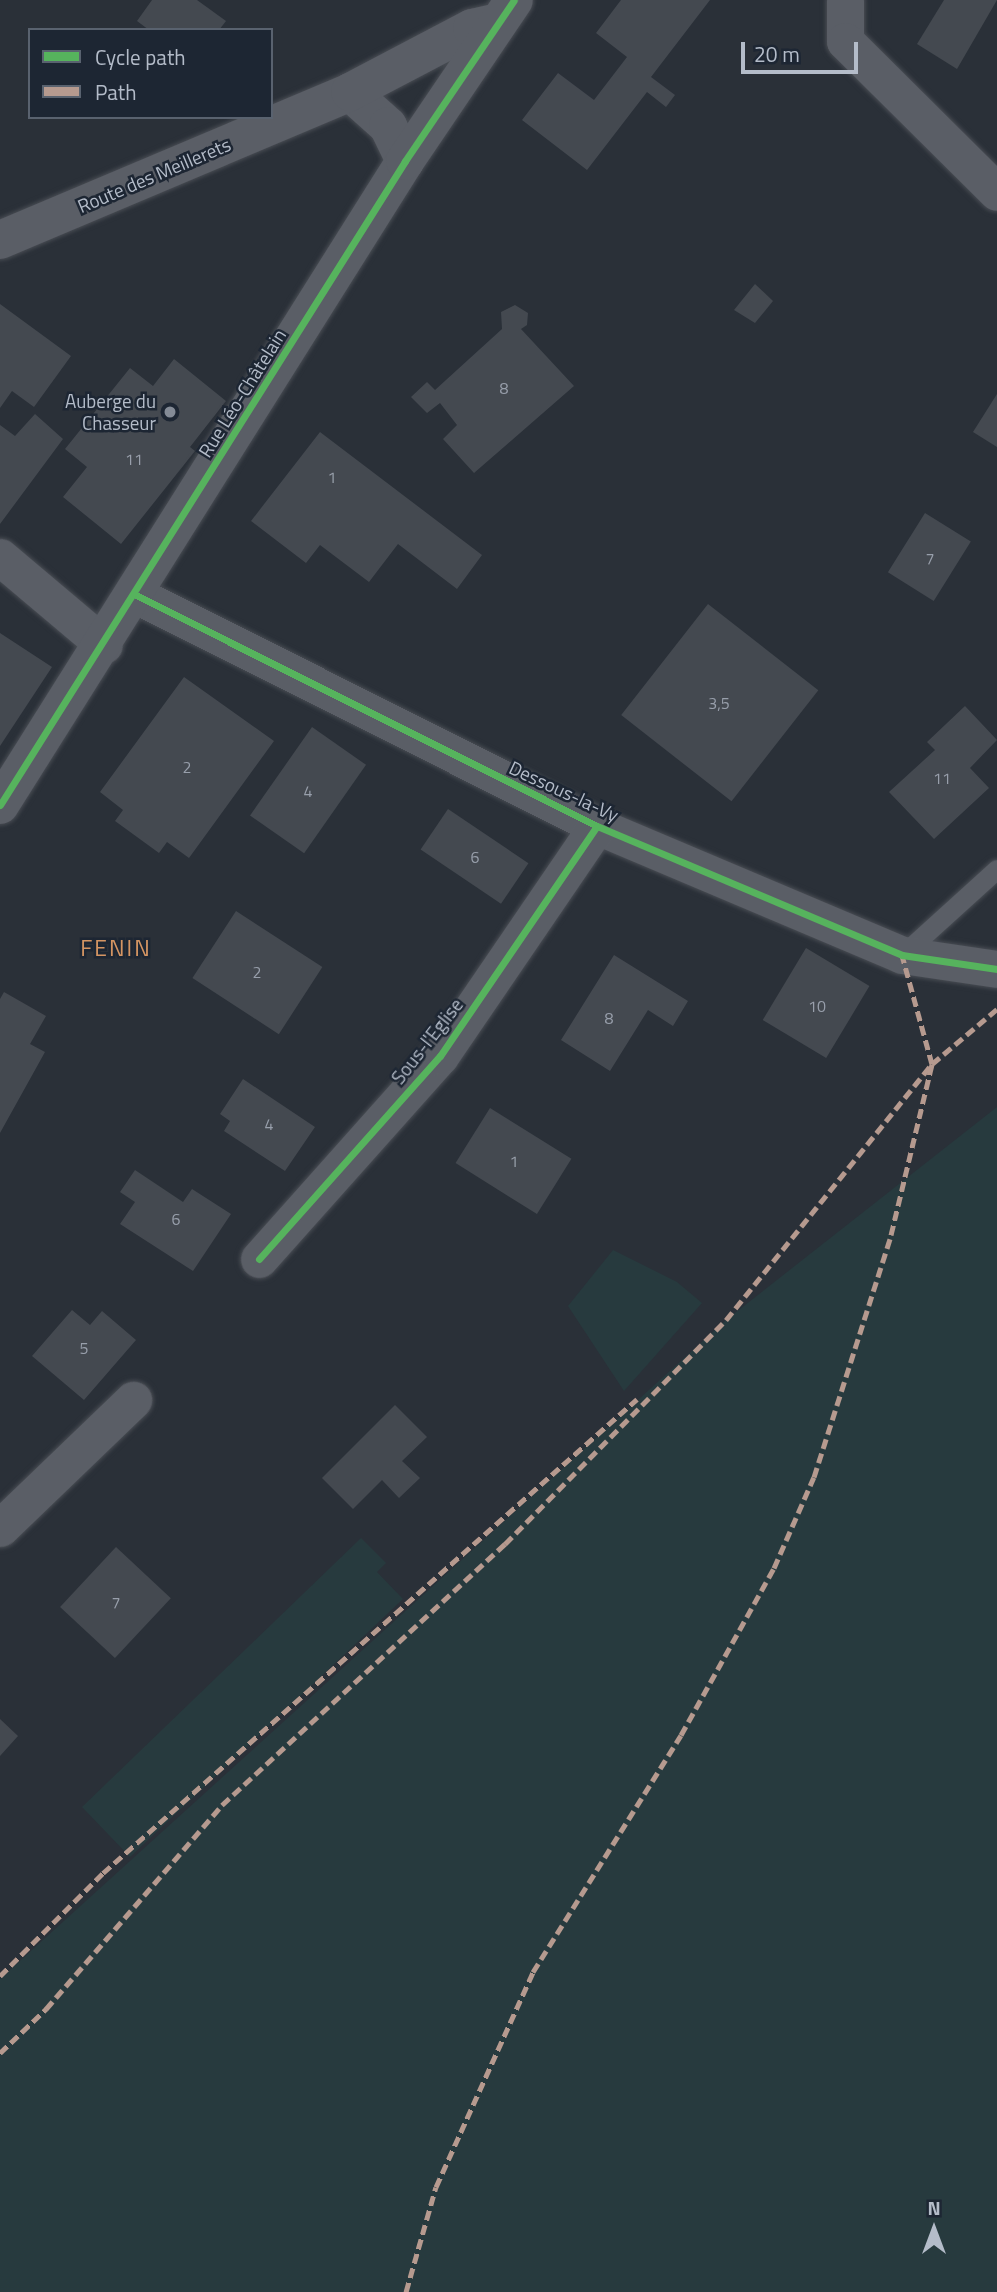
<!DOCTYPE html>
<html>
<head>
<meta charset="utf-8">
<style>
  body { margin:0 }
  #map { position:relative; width:997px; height:2292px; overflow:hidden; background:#2a3038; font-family:"Titillium Web",sans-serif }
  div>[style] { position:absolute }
  .green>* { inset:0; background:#273a3e }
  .building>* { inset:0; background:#444950; transform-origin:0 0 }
  .roads { filter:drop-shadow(0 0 2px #484c53) drop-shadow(0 0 2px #484c53) }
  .service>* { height:19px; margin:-9.5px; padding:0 9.5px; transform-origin:9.5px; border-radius:9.5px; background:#5a5e66 }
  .minor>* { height:37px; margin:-18.5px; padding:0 18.5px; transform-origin:18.5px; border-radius:18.5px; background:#5a5e66 }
  .tertiary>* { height:38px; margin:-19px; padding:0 19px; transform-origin:19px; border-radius:19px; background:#5a5e66 }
  .quiet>* { height:5px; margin-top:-2.5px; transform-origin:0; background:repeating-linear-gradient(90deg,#b69a8f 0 10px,transparent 0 15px) }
  .cycleway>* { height:7px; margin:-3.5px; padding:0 3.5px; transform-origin:3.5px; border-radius:3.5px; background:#56b35d }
  .dots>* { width:19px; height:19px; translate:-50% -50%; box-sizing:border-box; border:4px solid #1d2633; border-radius:50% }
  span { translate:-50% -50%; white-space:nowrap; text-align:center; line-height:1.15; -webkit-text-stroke:5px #1d2633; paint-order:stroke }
  .number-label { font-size:16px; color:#989fab }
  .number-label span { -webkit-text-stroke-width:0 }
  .street-label { font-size:19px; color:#b4bcc9 }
  .poi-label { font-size:19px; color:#b4bcc9 }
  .right { translate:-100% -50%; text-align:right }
  .quarter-label { font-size:23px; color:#d59563; letter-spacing:2px }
  .legend { position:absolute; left:28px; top:28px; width:245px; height:91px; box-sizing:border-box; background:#1d2633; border:2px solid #59626f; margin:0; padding:9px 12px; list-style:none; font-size:21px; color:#b4bcc9 }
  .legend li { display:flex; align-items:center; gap:14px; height:35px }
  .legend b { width:35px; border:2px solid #59626f }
  .north { position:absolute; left:899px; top:2194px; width:70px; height:70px; -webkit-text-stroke:5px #1d2633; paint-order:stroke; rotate:0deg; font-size:19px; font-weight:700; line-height:28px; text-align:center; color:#b4bcc9 }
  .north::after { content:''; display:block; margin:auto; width:24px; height:32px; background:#b4bcc9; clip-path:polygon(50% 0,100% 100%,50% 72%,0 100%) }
  .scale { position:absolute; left:741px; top:42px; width:117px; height:32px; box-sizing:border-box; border:4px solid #b4bcc9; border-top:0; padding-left:9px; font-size:21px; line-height:24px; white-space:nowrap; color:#b4bcc9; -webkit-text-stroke:5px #1d2633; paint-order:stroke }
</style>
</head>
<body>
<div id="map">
  <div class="green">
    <div style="clip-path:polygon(997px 1107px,997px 2292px,0 2292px,0 1979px,726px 1320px)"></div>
    <div style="clip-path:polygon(613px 1250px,677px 1282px,702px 1303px,624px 1391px,568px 1306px)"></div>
    <div style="clip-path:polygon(361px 1538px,386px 1563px,377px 1572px,403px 1599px,130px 1857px,82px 1807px)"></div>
  </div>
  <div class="building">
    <div style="clip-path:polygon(152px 0,197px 0,226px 21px,219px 30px,149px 30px,137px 21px)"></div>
    <div style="clip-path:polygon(621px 0,710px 0,651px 77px,675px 95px,666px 107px,647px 92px,587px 170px,522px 120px,558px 73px,594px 100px,627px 57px,596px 33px)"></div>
    <div style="clip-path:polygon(944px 0,997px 0,957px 69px,917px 44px)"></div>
    <div style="clip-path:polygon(755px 284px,773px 301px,755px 323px,734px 310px)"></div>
    <div style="clip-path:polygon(0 304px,71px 356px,34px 407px,12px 391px,0 408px)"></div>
    <div style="clip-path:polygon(515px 305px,528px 313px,527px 325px,521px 329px,574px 386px,474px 473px,443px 439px,457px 425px,440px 403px,427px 413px,411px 397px,427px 382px,435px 390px,502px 329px,501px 312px)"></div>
    <div style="clip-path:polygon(174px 359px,226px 401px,190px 447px,195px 451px,121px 544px,63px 497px,87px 467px,65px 449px,130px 368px,153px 386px)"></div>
    <div style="clip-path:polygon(997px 394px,997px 447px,973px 432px)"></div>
    <div style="clip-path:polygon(35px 414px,63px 439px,0 524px,0 425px,15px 436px)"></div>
    <div style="clip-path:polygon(320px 432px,482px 555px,457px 589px,398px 544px,369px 582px,320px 545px,306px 563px,251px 521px)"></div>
    <div style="left:925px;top:513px;width:54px;height:70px;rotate:32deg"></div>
    <div style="left:708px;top:604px;width:140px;height:141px;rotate:38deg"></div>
    <div style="clip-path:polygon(0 633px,52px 667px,0 746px)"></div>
    <div style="clip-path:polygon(184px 677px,274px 741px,189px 858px,167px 842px,159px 853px,115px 821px,123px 810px,100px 792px)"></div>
    <div style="clip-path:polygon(965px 706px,997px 740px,970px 768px,989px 788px,934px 839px,889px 792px,935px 750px,927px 742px)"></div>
    <div style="left:312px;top:727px;width:66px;height:108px;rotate:35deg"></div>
    <div style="left:448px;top:809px;width:97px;height:49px;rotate:34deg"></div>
    <div style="left:236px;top:911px;width:103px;height:80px;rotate:33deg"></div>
    <div style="left:806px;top:948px;width:74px;height:84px;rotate:31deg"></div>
    <div style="clip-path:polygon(614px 955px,688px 1001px,673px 1026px,648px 1010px,610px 1071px,561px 1040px)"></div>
    <div style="clip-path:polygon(4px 992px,46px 1016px,30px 1044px,45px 1052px,0 1133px,0 999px)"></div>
    <div style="clip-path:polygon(243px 1079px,315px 1127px,285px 1171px,224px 1131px,230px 1121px,220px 1114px)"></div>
    <div style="left:490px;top:1108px;width:96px;height:65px;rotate:32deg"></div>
    <div style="clip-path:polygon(135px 1170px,183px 1202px,192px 1189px,231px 1214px,193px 1271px,120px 1224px,135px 1202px,120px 1192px)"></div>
    <div style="clip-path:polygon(72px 1310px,90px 1325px,102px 1311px,136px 1340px,84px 1400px,32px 1356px)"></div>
    <div style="clip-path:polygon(395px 1405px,427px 1437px,402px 1461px,420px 1478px,399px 1498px,382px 1480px,353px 1509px,322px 1478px)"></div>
    <div style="left:116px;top:1547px;width:75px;height:82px;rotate:43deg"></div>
    <div style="clip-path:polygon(0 1719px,18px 1736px,0 1756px)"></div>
  </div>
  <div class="roads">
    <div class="service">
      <div style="left:902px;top:955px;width:128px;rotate:-42.2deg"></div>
    </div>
    <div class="minor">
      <div style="left:845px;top:0;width:41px;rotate:90deg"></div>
      <div style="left:845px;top:41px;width:214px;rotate:44.8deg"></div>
      <div style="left:0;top:557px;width:136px;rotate:40.2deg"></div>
      <div style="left:136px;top:595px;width:516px;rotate:26.61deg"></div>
      <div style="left:597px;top:826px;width:331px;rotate:22.9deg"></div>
      <div style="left:902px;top:955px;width:96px;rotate:8.4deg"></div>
      <div style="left:259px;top:1259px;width:272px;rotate:-48.3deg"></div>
      <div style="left:440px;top:1056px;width:278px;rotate:-55.7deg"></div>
      <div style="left:0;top:1528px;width:185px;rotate:-43.9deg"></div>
    </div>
    <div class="tertiary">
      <div style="left:350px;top:92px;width:51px;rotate:41.8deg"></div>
      <div style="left:388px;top:126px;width:39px;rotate:64deg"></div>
      <div style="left:0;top:240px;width:380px;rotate:-22.9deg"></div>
      <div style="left:350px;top:92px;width:138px;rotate:-27.7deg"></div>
      <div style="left:472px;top:28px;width:27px;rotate:-13deg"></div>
      <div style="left:0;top:805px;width:761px;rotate:-57.83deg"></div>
      <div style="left:405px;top:161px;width:194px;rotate:-55.9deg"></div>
    </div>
  </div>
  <div class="quiet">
    <div style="left:0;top:1976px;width:146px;rotate:-45deg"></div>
    <div style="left:103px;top:1873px;width:714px;rotate:-41.59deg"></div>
    <div style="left:0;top:2053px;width:64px;rotate:-43.7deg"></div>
    <div style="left:46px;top:2009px;width:269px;rotate:-49.2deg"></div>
    <div style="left:222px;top:1805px;width:385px;rotate:-42.7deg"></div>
    <div style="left:505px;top:1544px;width:315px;rotate:-45.4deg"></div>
    <div style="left:726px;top:1320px;width:329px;rotate:-51.2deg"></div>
    <div style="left:932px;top:1064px;width:85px;rotate:-40.2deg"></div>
    <div style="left:406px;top:2292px;width:109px;rotate:-74.1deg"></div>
    <div style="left:436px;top:2187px;width:236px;rotate:-65.7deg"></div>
    <div style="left:533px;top:1972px;width:279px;rotate:-58deg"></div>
    <div style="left:681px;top:1735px;width:191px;rotate:-60.9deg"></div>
    <div style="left:774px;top:1568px;width:99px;rotate:-66.3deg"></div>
    <div style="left:814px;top:1477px;width:254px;rotate:-72.3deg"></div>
    <div style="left:891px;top:1235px;width:176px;rotate:-76.5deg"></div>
    <div style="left:932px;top:1064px;width:113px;rotate:-105.4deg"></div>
  </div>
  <div class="cycleway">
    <div style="left:136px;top:595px;width:516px;rotate:26.61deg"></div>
    <div style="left:597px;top:826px;width:331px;rotate:22.9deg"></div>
    <div style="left:902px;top:955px;width:96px;rotate:8.4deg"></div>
    <div style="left:0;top:805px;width:761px;rotate:-57.83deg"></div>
    <div style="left:405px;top:161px;width:194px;rotate:-55.9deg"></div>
    <div style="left:259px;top:1259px;width:272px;rotate:-48.3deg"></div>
    <div style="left:440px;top:1056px;width:278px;rotate:-55.7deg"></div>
  </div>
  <div class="dots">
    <div style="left:170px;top:412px;background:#848b96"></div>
  </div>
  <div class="number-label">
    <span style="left:504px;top:388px">8</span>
    <span style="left:134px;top:459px">11</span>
    <span style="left:332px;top:477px">1</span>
    <span style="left:930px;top:558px">7</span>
    <span style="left:719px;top:703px">3,5</span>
    <span style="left:187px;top:767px">2</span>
    <span style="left:942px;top:778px">11</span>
    <span style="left:308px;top:791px">4</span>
    <span style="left:475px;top:857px">6</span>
    <span style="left:257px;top:972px">2</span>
    <span style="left:817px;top:1006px">10</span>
    <span style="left:609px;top:1018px">8</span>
    <span style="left:269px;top:1124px">4</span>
    <span style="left:514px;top:1161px">1</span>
    <span style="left:176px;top:1219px">6</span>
    <span style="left:84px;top:1348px">5</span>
    <span style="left:116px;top:1602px">7</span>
  </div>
  <div class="street-label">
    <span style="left:154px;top:175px;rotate:-23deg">Route des Meillerets</span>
    <span style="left:242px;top:393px;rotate:-58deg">Rue Léo-Châtelain</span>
    <span style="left:564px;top:791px;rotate:25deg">Dessous-la-Vy</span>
    <span style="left:427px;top:1041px;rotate:-52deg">Sous-l'Eglise</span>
  </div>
  <div class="poi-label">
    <span class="right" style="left:156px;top:412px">Auberge du<br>Chasseur</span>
  </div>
  <div class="quarter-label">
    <span style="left:116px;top:948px">FENIN</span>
  </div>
  <ul class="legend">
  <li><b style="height:9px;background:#56b35d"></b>Cycle path</li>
  <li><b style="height:9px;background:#b69a8f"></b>Path</li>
  </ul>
  <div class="north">N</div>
  <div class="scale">20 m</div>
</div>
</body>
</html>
